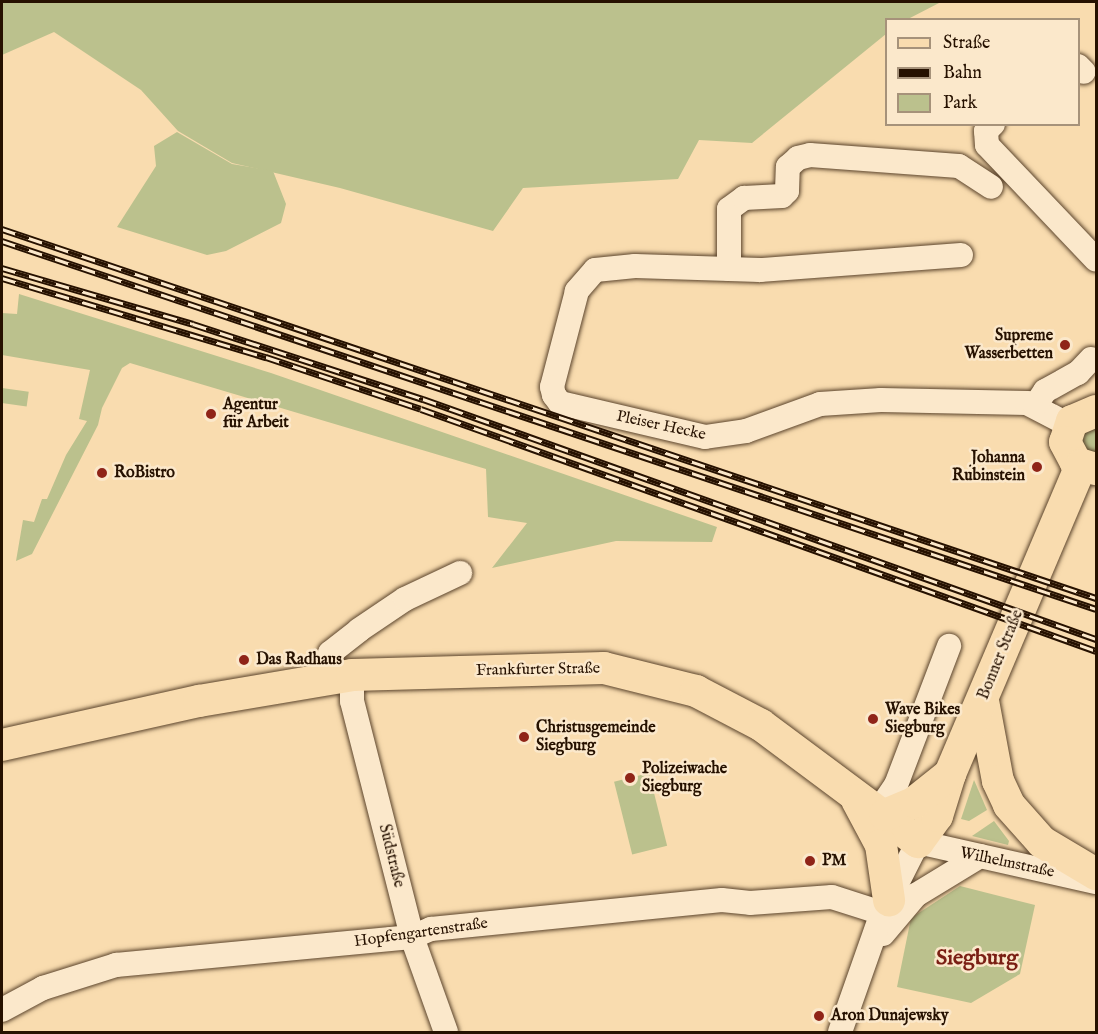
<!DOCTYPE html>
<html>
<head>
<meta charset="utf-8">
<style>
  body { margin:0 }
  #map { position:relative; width:1098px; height:1034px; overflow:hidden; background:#f9dcaf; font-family:"IM FELL English",serif }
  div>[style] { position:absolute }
  .green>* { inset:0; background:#bbc18d; transform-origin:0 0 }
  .roads { filter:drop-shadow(0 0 2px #5b442c) drop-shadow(0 0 2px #5b442c) }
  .minor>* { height:24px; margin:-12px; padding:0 12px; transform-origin:12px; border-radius:12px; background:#fbe8cb }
  .major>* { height:32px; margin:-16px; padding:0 16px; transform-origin:16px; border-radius:16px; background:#f9dcaf }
  .rail>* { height:7px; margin-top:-3.5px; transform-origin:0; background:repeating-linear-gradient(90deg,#fbe8cb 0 14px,#261100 0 28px); box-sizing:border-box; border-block:2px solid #261100 }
  .dots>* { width:16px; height:16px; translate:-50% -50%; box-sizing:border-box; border:3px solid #fbe8cb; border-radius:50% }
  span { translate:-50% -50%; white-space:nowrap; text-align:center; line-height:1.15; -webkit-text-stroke:5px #fbe8cb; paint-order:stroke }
  .poi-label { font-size:16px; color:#261100; font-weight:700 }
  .right { translate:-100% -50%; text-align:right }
  .left { translate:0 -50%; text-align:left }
  .street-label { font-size:16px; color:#261100 }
  .district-label { font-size:22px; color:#7a1f14; font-weight:700 }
  .frame { position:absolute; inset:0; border:3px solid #261100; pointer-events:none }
  .legend { position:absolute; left:885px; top:18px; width:195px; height:108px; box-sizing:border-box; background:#fbe8cb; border:2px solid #a6927a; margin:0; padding:8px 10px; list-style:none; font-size:18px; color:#261100 }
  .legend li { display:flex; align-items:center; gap:12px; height:30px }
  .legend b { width:30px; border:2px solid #a6927a }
</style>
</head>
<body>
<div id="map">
  <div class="green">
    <div style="clip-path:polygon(2px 2px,941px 2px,908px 19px,886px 20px,886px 34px,752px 143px,699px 140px,678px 179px,523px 188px,493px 231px,340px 188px,232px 163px,178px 131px,141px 90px,54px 32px,2px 55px)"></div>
    <div style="clip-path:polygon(177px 132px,232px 164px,273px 171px,286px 204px,281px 223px,226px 251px,207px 255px,117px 227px,156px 166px,154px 146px)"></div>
    <div style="clip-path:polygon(19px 294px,271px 373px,717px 527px,712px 542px,616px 541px,492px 568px,527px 523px,488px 517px,486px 469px,130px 363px,122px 368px,102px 408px,98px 425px,32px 554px,16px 561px,23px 520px,34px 522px,42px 499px,47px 499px,66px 455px,87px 421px,79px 419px,90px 370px,2px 355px,2px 313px,17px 314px)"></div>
    <div style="left:2px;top:388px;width:27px;height:15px;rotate:8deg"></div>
    <div style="clip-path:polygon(1096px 423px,1096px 456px,1079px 447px,1086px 425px)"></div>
    <div style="left:649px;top:773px;width:75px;height:36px;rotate:76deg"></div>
    <div style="clip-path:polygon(974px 780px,987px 810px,969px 821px,961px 819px)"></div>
    <div style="clip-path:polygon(994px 821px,1009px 841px,1008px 845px,972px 836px)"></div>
    <div style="clip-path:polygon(960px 886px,1035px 905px,1020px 974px,971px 1003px,897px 987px,911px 918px)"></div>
  </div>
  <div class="roads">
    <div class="minor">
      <div style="left:1078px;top:66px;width:8px;rotate:45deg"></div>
      <div style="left:993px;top:124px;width:10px;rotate:135deg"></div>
      <div style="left:986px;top:131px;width:14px;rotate:86deg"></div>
      <div style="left:987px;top:145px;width:158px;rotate:46.5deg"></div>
      <div style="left:961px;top:255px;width:202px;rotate:175.7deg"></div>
      <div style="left:760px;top:270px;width:125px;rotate:-178.2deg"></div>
      <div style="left:635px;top:266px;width:40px;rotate:174.3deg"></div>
      <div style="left:595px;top:270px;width:28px;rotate:131deg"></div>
      <div style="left:577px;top:291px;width:99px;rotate:104.6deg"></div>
      <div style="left:552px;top:387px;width:8px;rotate:76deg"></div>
      <div style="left:554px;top:395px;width:10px;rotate:53deg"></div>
      <div style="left:560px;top:403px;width:149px;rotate:13.2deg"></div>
      <div style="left:705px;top:437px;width:41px;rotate:-8.3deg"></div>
      <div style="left:746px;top:431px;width:79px;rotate:-20deg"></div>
      <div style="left:820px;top:404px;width:61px;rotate:-3.8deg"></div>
      <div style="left:881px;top:400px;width:146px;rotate:1.2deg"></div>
      <div style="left:1027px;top:403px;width:47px;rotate:27.6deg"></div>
      <div style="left:729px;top:269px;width:60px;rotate:-90deg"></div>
      <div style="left:729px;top:209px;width:19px;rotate:-36deg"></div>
      <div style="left:744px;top:198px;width:38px;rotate:-3deg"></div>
      <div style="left:782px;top:196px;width:7px;rotate:-45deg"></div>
      <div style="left:787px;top:191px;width:24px;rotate:-88deg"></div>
      <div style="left:788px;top:167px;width:13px;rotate:-42deg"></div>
      <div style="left:798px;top:158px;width:12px;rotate:-14deg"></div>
      <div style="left:810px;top:155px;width:149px;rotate:4.2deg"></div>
      <div style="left:959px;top:166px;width:38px;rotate:33deg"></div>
      <div style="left:1035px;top:406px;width:18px;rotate:-56deg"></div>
      <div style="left:1045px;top:391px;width:38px;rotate:-29deg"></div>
      <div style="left:1078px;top:373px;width:19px;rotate:-47deg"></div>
      <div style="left:352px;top:675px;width:26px;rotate:90deg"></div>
      <div style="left:352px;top:701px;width:244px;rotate:75.7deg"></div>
      <div style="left:412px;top:937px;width:101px;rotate:70.3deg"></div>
      <div style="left:324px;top:680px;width:28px;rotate:-77deg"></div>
      <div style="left:330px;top:653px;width:37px;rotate:-38deg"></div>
      <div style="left:359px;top:630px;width:55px;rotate:-34deg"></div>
      <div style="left:405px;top:599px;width:61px;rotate:-25.3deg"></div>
      <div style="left:879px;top:810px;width:30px;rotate:-56deg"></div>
      <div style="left:896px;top:785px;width:149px;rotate:-69.1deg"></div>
      <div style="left:883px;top:934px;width:51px;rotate:-49.8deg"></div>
      <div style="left:916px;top:895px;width:75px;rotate:-31.4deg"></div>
      <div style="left:2px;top:1010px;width:47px;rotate:-28.2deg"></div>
      <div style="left:43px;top:988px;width:77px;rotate:-17.5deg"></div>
      <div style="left:116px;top:965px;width:297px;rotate:-5.4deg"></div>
      <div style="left:412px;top:937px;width:21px;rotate:-23deg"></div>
      <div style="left:431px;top:929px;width:292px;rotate:-5.7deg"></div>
      <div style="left:722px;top:900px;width:28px;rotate:6deg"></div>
      <div style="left:750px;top:903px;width:82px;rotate:-4.2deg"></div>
      <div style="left:832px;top:897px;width:52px;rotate:17.7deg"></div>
      <div style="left:840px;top:1032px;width:126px;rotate:-70.6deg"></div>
      <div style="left:882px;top:913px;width:80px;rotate:-63.1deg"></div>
      <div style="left:918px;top:842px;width:182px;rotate:12.7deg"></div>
    </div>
    <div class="major">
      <div style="left:1096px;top:411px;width:26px;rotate:157deg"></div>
      <div style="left:1072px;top:421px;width:22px;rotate:108deg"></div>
      <div style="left:1065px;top:442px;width:24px;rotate:62deg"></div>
      <div style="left:1076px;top:463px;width:21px;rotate:17deg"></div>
      <div style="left:983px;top:701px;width:81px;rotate:79.4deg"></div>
      <div style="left:998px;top:781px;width:26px;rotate:65deg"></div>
      <div style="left:1009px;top:805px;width:50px;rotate:48.3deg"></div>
      <div style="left:1042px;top:842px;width:63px;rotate:30.7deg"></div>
      <div style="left:2px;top:745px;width:202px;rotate:-12.6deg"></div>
      <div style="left:199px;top:701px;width:155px;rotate:-9.6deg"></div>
      <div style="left:352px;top:675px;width:252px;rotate:-1.6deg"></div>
      <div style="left:604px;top:668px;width:95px;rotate:14deg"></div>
      <div style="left:696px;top:691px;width:73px;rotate:27.6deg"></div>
      <div style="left:761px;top:725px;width:196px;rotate:36.7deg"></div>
      <div style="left:918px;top:842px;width:32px;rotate:-54deg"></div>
      <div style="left:937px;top:816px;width:44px;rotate:-72.8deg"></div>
      <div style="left:950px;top:774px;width:335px;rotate:-67deg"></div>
      <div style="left:857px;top:800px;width:51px;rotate:61.9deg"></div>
      <div style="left:881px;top:845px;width:56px;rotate:81.7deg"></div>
      <div style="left:885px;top:815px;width:33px;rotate:-23deg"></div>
      <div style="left:915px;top:802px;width:45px;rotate:-38.7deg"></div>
    </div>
  </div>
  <div class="rail">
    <div style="left:2px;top:229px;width:1155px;rotate:18.64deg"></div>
    <div style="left:2px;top:241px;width:1154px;rotate:18.59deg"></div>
    <div style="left:2px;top:268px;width:199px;rotate:16.3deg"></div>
    <div style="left:193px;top:324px;width:242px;rotate:18.1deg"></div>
    <div style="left:423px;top:399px;width:715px;rotate:19.63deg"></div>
    <div style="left:2px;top:278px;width:276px;rotate:16.7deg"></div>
    <div style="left:266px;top:357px;width:163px;rotate:18.5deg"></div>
    <div style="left:421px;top:409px;width:717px;rotate:19.72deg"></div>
  </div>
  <div class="dots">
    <div style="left:1065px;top:345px;background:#8f2418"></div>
    <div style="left:211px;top:414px;background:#8f2418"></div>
    <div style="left:1037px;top:467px;background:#8f2418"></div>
    <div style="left:102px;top:473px;background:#8f2418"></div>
    <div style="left:244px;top:660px;background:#8f2418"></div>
    <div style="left:873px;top:719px;background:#8f2418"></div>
    <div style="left:524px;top:737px;background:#8f2418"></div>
    <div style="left:630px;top:778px;background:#8f2418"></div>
    <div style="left:810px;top:861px;background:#8f2418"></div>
    <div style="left:819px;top:1016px;background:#8f2418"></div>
  </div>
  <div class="poi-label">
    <span class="right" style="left:1053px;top:345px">Supreme<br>Wasserbetten</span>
    <span class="left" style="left:223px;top:414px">Agentur<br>für Arbeit</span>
    <span class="right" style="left:1025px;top:467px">Johanna<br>Rubinstein</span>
    <span class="left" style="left:114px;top:473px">RoBistro</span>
    <span class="left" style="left:256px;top:660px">Das Radhaus</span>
    <span class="left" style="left:885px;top:719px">Wave Bikes<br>Siegburg</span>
    <span class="left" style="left:536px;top:737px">Christusgemeinde<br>Siegburg</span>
    <span class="left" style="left:642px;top:778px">Polizeiwache<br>Siegburg</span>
    <span class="left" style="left:822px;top:861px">PM</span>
    <span class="left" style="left:831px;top:1016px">Aron Dunajewsky</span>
  </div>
  <div class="street-label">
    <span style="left:661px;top:426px;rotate:12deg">Pleiser Hecke</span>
    <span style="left:1001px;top:655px;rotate:-68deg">Bonner Straße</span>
    <span style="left:538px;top:670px;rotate:-1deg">Frankfurter Straße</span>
    <span style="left:391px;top:856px;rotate:76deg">Südstraße</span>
    <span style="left:1007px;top:863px;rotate:12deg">Wilhelmstraße</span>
    <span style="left:421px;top:933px;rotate:-8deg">Hopfengartenstraße</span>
  </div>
  <div class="district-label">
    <span style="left:977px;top:959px">Siegburg</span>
  </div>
  <div class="frame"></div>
  <ul class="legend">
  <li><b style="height:8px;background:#f9dcaf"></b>Straße</li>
  <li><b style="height:8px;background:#261100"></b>Bahn</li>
  <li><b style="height:16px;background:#bbc18d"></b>Park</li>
  </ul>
</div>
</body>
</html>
